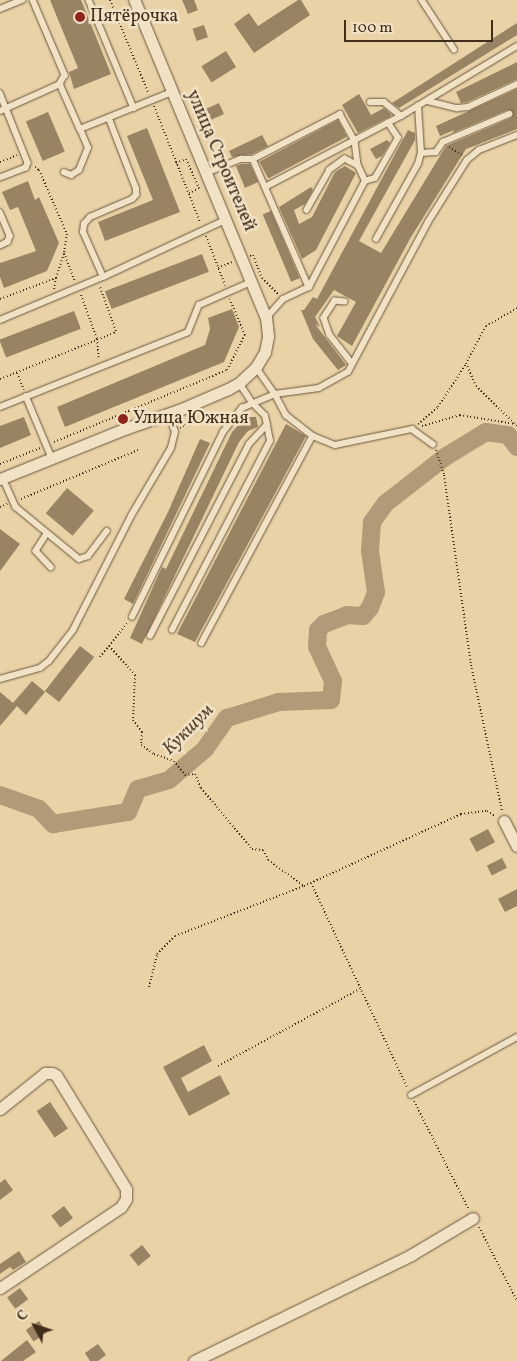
<!DOCTYPE html>
<html>
<head>
<meta charset="utf-8">
<style>
  body { margin:0 }
  #map { position:relative; width:517px; height:1361px; overflow:hidden; background:#e9d2a6; font-family:Vollkorn,serif }
  div>[style] { position:absolute }
  .river>* { height:18px; margin:-9px; padding:0 9px; transform-origin:9px; border-radius:9px; background:#b09a77 }
  .building>* { inset:0; background:#988363; transform-origin:0 0 }
  .path>* { height:2px; margin-top:-1px; transform-origin:0; background:repeating-linear-gradient(90deg,#402d1b 0 1px,transparent 0 3.5px) }
  .roads { filter:drop-shadow(0 0 1px #6a563e) drop-shadow(0 0 1px #6a563e) }
  .lane>* { height:5.5px; margin:-2.75px; padding:0 2.75px; transform-origin:2.75px; border-radius:2.75px; background:#f1e2c5 }
  .street>* { height:11px; margin:-5.5px; padding:0 5.5px; transform-origin:5.5px; border-radius:5.5px; background:#f1e2c5 }
  .dots>* { width:14px; height:14px; translate:-50% -50%; box-sizing:border-box; border:2px solid #f1e2c5; border-radius:50% }
  span { translate:-50% -50%; white-space:nowrap; text-align:center; line-height:1.15; -webkit-text-stroke:5px #f1e2c5; paint-order:stroke }
  .poi-label { font-size:18px; color:#402d1b }
  .left { translate:0 -50%; text-align:left }
  .street-label { font-size:18px; color:#402d1b }
  .water-label { font-size:19px; color:#5c4832; font-style:italic }
  .north { position:absolute; left:10px; top:1301px; width:50px; height:50px; -webkit-text-stroke:4px #f1e2c5; paint-order:stroke; rotate:310deg; font-size:14px; font-weight:700; line-height:20px; text-align:center; color:#402d1b }
  .north::after { content:''; display:block; margin:auto; width:18px; height:22px; background:#402d1b; clip-path:polygon(50% 0,100% 100%,50% 72%,0 100%) }
  .scale { position:absolute; left:344px; top:20px; width:149px; height:22px; box-sizing:border-box; border:2px solid #402d1b; border-top:0; padding-left:6px; font-size:15px; line-height:18px; white-space:nowrap; color:#402d1b; -webkit-text-stroke:4px #f1e2c5; paint-order:stroke }
</style>
</head>
<body>
<div id="map">
  <div class="river">
    <div style="left:0;top:795px;width:41px;rotate:19.7deg"></div>
    <div style="left:39px;top:809px;width:21px;rotate:47deg"></div>
    <div style="left:53px;top:824px;width:76px;rotate:-9.1deg"></div>
    <div style="left:128px;top:812px;width:25px;rotate:-67deg"></div>
    <div style="left:138px;top:789px;width:32px;rotate:-16deg"></div>
    <div style="left:169px;top:780px;width:48px;rotate:-40.7deg"></div>
    <div style="left:205px;top:749px;width:38px;rotate:-55deg"></div>
    <div style="left:227px;top:718px;width:54px;rotate:-17.1deg"></div>
    <div style="left:279px;top:702px;width:52px;rotate:-2.2deg"></div>
    <div style="left:331px;top:700px;width:19px;rotate:-84deg"></div>
    <div style="left:333px;top:681px;width:38px;rotate:-115deg"></div>
    <div style="left:317px;top:646px;width:16px;rotate:-86deg"></div>
    <div style="left:318px;top:630px;width:8px;rotate:-45deg"></div>
    <div style="left:324px;top:624px;width:25px;rotate:-21deg"></div>
    <div style="left:347px;top:615px;width:16px;rotate:4deg"></div>
    <div style="left:363px;top:616px;width:11px;rotate:-49deg"></div>
    <div style="left:370px;top:608px;width:17px;rotate:-69deg"></div>
    <div style="left:376px;top:592px;width:41px;rotate:-98.3deg"></div>
    <div style="left:370px;top:551px;width:29px;rotate:-86deg"></div>
    <div style="left:372px;top:522px;width:24px;rotate:-54deg"></div>
    <div style="left:386px;top:503px;width:75px;rotate:-37.9deg"></div>
    <div style="left:445px;top:457px;width:48px;rotate:-31.4deg"></div>
    <div style="left:486px;top:432px;width:22px;rotate:8deg"></div>
    <div style="left:508px;top:435px;width:15px;rotate:53deg"></div>
  </div>
  <div class="building">
    <div style="clip-path:polygon(50px 0,81px 0,111px 74px,74px 89px,69px 72px,78px 68px)"></div>
    <div style="clip-path:polygon(182px 0,194px 0,198px 10px,188px 14px)"></div>
    <div style="clip-path:polygon(298px 0,301px 0,310px 15px,254px 53px,234px 24px,249px 13px,258px 26px)"></div>
    <div style="clip-path:polygon(517px 23px,517px 35px,399px 108px,392px 103px)"></div>
    <div style="left:204px;top:25px;width:13px;height:12px;rotate:72deg"></div>
    <div style="left:226px;top:51px;width:19px;height:29px;rotate:58deg"></div>
    <div style="clip-path:polygon(517px 62px,517px 79px,467px 102px,461px 103px,456px 92px)"></div>
    <div style="clip-path:polygon(517px 89px,517px 129px,466px 149px,411px 237px,352px 346px,337px 336px,356px 302px,334px 290px,315px 317px,320px 327px,315px 324px,346px 365px,338px 370px,313px 339px,301px 310px,304px 310px,313px 297px,317px 299px,408px 130px,415px 133px,415px 140px,359px 241px,381px 253px,446px 146px,511px 118px,513px 113px,507px 110px,452px 133px,454px 130px,440px 136px,436px 126px)"></div>
    <div style="clip-path:polygon(359px 94px,371px 115px,384px 108px,391px 114px,391px 116px,358px 133px,342px 105px)"></div>
    <div style="left:219px;top:103px;width:12px;height:14px;rotate:66deg"></div>
    <div style="left:48px;top:112px;width:43px;height:24px;rotate:67deg"></div>
    <div style="left:338px;top:120px;width:19px;height:89px;rotate:62deg"></div>
    <div style="clip-path:polygon(147px 128px,180px 212px,105px 241px,98px 222px,153px 200px,127px 136px)"></div>
    <div style="clip-path:polygon(262px 135px,268px 146px,252px 154px,232px 157px,229px 151px)"></div>
    <div style="clip-path:polygon(387px 140px,390px 143px,382px 156px,376px 159px,370px 149px)"></div>
    <div style="clip-path:polygon(242px 164px,250px 164px,258px 182px,245px 188px,236px 166px)"></div>
    <div style="clip-path:polygon(345px 166px,356px 173px,316px 250px,302px 259px,279px 207px,311px 187px,313px 190px,305px 204px,294px 210px,299px 224px,312px 217px,335px 172px)"></div>
    <div style="clip-path:polygon(28px 181px,35px 200px,39px 197px,59px 243px,47px 271px,4px 288px,0 277px,0 263px,36px 251px,18px 207px,10px 210px,2px 192px)"></div>
    <div style="left:271px;top:211px;width:73px;height:9px;rotate:67deg"></div>
    <div style="left:202px;top:254px;width:19px;height:104px;rotate:69deg"></div>
    <div style="clip-path:polygon(232px 309px,239px 327px,224px 362px,65px 427px,57px 407px,205px 345px,210px 329px,208px 318px)"></div>
    <div style="left:74px;top:311px;width:19px;height:80px;rotate:69deg"></div>
    <div style="clip-path:polygon(24px 417px,31px 435px,0 448px,0 426px)"></div>
    <div style="clip-path:polygon(250px 417px,256px 417px,258px 427px,248px 431px,239px 442px,142px 644px,130px 638px,162px 567px,166px 569px,232px 432px,242px 421px)"></div>
    <div style="clip-path:polygon(286px 424px,306px 436px,195px 642px,177px 634px)"></div>
    <div style="clip-path:polygon(200px 439px,210px 443px,133px 604px,124px 599px,168px 512px)"></div>
    <div style="left:67px;top:488px;width:35px;height:33px;rotate:40deg"></div>
    <div style="clip-path:polygon(0 529px,20px 544px,0 571px)"></div>
    <div style="left:80px;top:646px;width:18px;height:57px;rotate:38deg"></div>
    <div style="clip-path:polygon(32px 681px,45px 692px,26px 715px,17px 706px,0 726px,0 692px,13px 703px)"></div>
    <div style="left:488px;top:829px;width:15px;height:21px;rotate:62deg"></div>
    <div style="left:502px;top:858px;width:11px;height:17px;rotate:63deg"></div>
    <div style="clip-path:polygon(517px 889px,517px 906px,505px 912px,498px 899px)"></div>
    <div style="clip-path:polygon(204px 1045px,212px 1061px,181px 1078px,188px 1092px,220px 1075px,230px 1094px,189px 1116px,163px 1067px)"></div>
    <div style="left:50px;top:1102px;width:32px;height:16px;rotate:56deg"></div>
    <div style="clip-path:polygon(5px 1179px,13px 1190px,0 1200px,0 1183px)"></div>
    <div style="left:64px;top:1206px;width:15px;height:16px;rotate:53deg"></div>
    <div style="left:142px;top:1245px;width:14px;height:16px;rotate:51deg"></div>
    <div style="clip-path:polygon(19px 1251px,26px 1262px,13px 1270px,10px 1267px,0 1274px,0 1264px)"></div>
    <div style="left:20px;top:1288px;width:14px;height:16px;rotate:54deg"></div>
    <div style="left:39px;top:1321px;width:14px;height:16px;rotate:56deg"></div>
    <div style="clip-path:polygon(27px 1340px,36px 1352px,23px 1361px,1px 1361px)"></div>
    <div style="clip-path:polygon(98px 1344px,106px 1355px,98px 1361px,90px 1361px,85px 1353px)"></div>
  </div>
  <div class="path">
    <div style="left:110px;top:0;width:100px;rotate:67.6deg"></div>
    <div style="left:154px;top:106px;width:125px;rotate:68.4deg"></div>
    <div style="left:449px;top:147px;width:15px;rotate:32deg"></div>
    <div style="left:0;top:162px;width:18px;rotate:-22deg"></div>
    <div style="left:176px;top:163px;width:11px;rotate:-22deg"></div>
    <div style="left:186px;top:159px;width:32px;rotate:66deg"></div>
    <div style="left:199px;top:188px;width:11px;rotate:153deg"></div>
    <div style="left:35px;top:167px;width:5px;rotate:37deg"></div>
    <div style="left:39px;top:170px;width:70px;rotate:66.4deg"></div>
    <div style="left:67px;top:234px;width:19px;rotate:99deg"></div>
    <div style="left:64px;top:253px;width:30px;rotate:69deg"></div>
    <div style="left:206px;top:236px;width:53px;rotate:68.8deg"></div>
    <div style="left:250px;top:256px;width:3px;rotate:-18deg"></div>
    <div style="left:253px;top:255px;width:25px;rotate:69deg"></div>
    <div style="left:262px;top:278px;width:23px;rotate:45deg"></div>
    <div style="left:218px;top:268px;width:15px;rotate:-23deg"></div>
    <div style="left:54px;top:289px;width:11px;rotate:-80deg"></div>
    <div style="left:81px;top:295px;width:47px;rotate:70deg"></div>
    <div style="left:97px;top:339px;width:21px;rotate:85deg"></div>
    <div style="left:0;top:299px;width:60px;rotate:-20.6deg"></div>
    <div style="left:56px;top:278px;width:26px;rotate:-72deg"></div>
    <div style="left:517px;top:308px;width:36px;rotate:150deg"></div>
    <div style="left:486px;top:326px;width:42px;rotate:118.4deg"></div>
    <div style="left:466px;top:363px;width:25px;rotate:67deg"></div>
    <div style="left:476px;top:386px;width:57px;rotate:44.3deg"></div>
    <div style="left:17px;top:373px;width:18px;rotate:68deg"></div>
    <div style="left:0;top:379px;width:123px;rotate:-22deg"></div>
    <div style="left:114px;top:333px;width:3px;rotate:-45deg"></div>
    <div style="left:116px;top:331px;width:47px;rotate:-110deg"></div>
    <div style="left:418px;top:424px;width:26px;rotate:-40deg"></div>
    <div style="left:438px;top:407px;width:51px;rotate:-56.9deg"></div>
    <div style="left:422px;top:426px;width:40px;rotate:-16deg"></div>
    <div style="left:460px;top:415px;width:56px;rotate:9.3deg"></div>
    <div style="left:180px;top:428px;width:6px;rotate:-31deg"></div>
    <div style="left:185px;top:425px;width:5px;rotate:-112deg"></div>
    <div style="left:54px;top:442px;width:187px;rotate:-22.6deg"></div>
    <div style="left:227px;top:370px;width:39px;rotate:-63deg"></div>
    <div style="left:245px;top:335px;width:39px;rotate:-113deg"></div>
    <div style="left:436px;top:450px;width:26px;rotate:72deg"></div>
    <div style="left:444px;top:475px;width:192px;rotate:81.9deg"></div>
    <div style="left:471px;top:665px;width:149px;rotate:78deg"></div>
    <div style="left:0;top:464px;width:43px;rotate:-21.8deg"></div>
    <div style="left:21px;top:499px;width:127px;rotate:-22.7deg"></div>
    <div style="left:0;top:507px;width:8px;rotate:-23deg"></div>
    <div style="left:109px;top:646px;width:31px;rotate:-52deg"></div>
    <div style="left:100px;top:657px;width:14px;rotate:-51deg"></div>
    <div style="left:109px;top:646px;width:39px;rotate:48deg"></div>
    <div style="left:135px;top:675px;width:45px;rotate:92.5deg"></div>
    <div style="left:133px;top:720px;width:15px;rotate:53deg"></div>
    <div style="left:142px;top:732px;width:13px;rotate:94deg"></div>
    <div style="left:141px;top:745px;width:16px;rotate:35deg"></div>
    <div style="left:154px;top:754px;width:21px;rotate:19deg"></div>
    <div style="left:174px;top:761px;width:18px;rotate:52deg"></div>
    <div style="left:185px;top:775px;width:10px;rotate:-6deg"></div>
    <div style="left:195px;top:774px;width:15px;rotate:67deg"></div>
    <div style="left:201px;top:788px;width:80px;rotate:50.1deg"></div>
    <div style="left:252px;top:849px;width:11px;rotate:5deg"></div>
    <div style="left:263px;top:850px;width:11px;rotate:63deg"></div>
    <div style="left:268px;top:860px;width:44px;rotate:35.8deg"></div>
    <div style="left:311px;top:883px;width:225px;rotate:64.8deg"></div>
    <div style="left:149px;top:987px;width:34px;rotate:-76deg"></div>
    <div style="left:157px;top:954px;width:25px;rotate:-45deg"></div>
    <div style="left:175px;top:936px;width:138px;rotate:-21.2deg"></div>
    <div style="left:304px;top:886px;width:173px;rotate:-24.6deg"></div>
    <div style="left:461px;top:814px;width:26px;rotate:-7deg"></div>
    <div style="left:487px;top:811px;width:9px;rotate:32deg"></div>
    <div style="left:218px;top:1066px;width:162px;rotate:-28.5deg"></div>
    <div style="left:414px;top:1101px;width:120px;rotate:63.2deg"></div>
    <div style="left:479px;top:1227px;width:83px;rotate:62.8deg"></div>
  </div>
  <div class="roads">
    <div class="lane">
      <div style="left:33px;top:0;width:82px;rotate:66.9deg"></div>
      <div style="left:65px;top:75px;width:10px;rotate:119deg"></div>
      <div style="left:89px;top:0;width:117px;rotate:67.4deg"></div>
      <div style="left:422px;top:0;width:59px;rotate:56.9deg"></div>
      <div style="left:0;top:9px;width:24px;rotate:-22deg"></div>
      <div style="left:0;top:93px;width:75px;rotate:68.2deg"></div>
      <div style="left:28px;top:163px;width:5px;rotate:112deg"></div>
      <div style="left:26px;top:168px;width:28px;rotate:159deg"></div>
      <div style="left:428px;top:101px;width:30px;rotate:14deg"></div>
      <div style="left:457px;top:108px;width:11px;rotate:-5deg"></div>
      <div style="left:468px;top:107px;width:54px;rotate:-25.1deg"></div>
      <div style="left:370px;top:102px;width:14px"></div>
      <div style="left:384px;top:102px;width:22px;rotate:39deg"></div>
      <div style="left:0;top:111px;width:66px;rotate:-24.2deg"></div>
      <div style="left:60px;top:84px;width:49px;rotate:66deg"></div>
      <div style="left:80px;top:129px;width:99px;rotate:-21.9deg"></div>
      <div style="left:421px;top:153px;width:15px;rotate:-4deg"></div>
      <div style="left:436px;top:152px;width:12px;rotate:-55deg"></div>
      <div style="left:443px;top:142px;width:72px;rotate:-23deg"></div>
      <div style="left:253px;top:159px;width:98px;rotate:-27.3deg"></div>
      <div style="left:340px;top:114px;width:31px;rotate:61deg"></div>
      <div style="left:355px;top:141px;width:25px;rotate:83deg"></div>
      <div style="left:64px;top:172px;width:8px;rotate:23deg"></div>
      <div style="left:71px;top:175px;width:9px;rotate:-32deg"></div>
      <div style="left:79px;top:170px;width:24px;rotate:-68deg"></div>
      <div style="left:88px;top:148px;width:21px;rotate:-113deg"></div>
      <div style="left:206px;top:173px;width:38px;rotate:-22deg"></div>
      <div style="left:241px;top:159px;width:12px"></div>
      <div style="left:253px;top:159px;width:140px;rotate:66.4deg"></div>
      <div style="left:365px;top:181px;width:10px;rotate:-17deg"></div>
      <div style="left:375px;top:178px;width:46px;rotate:-60.1deg"></div>
      <div style="left:398px;top:138px;width:18px;rotate:-124deg"></div>
      <div style="left:265px;top:187px;width:153px;rotate:-27.6deg"></div>
      <div style="left:401px;top:116px;width:135px;rotate:-31.1deg"></div>
      <div style="left:0;top:212px;width:26px;rotate:67deg"></div>
      <div style="left:10px;top:236px;width:6px;rotate:108deg"></div>
      <div style="left:8px;top:242px;width:9px;rotate:153deg"></div>
      <div style="left:376px;top:239px;width:86px;rotate:-60.8deg"></div>
      <div style="left:418px;top:164px;width:11px;rotate:-75deg"></div>
      <div style="left:421px;top:153px;width:47px;rotate:-93.7deg"></div>
      <div style="left:103px;top:277px;width:49px;rotate:-114deg"></div>
      <div style="left:83px;top:232px;width:8px;rotate:-83deg"></div>
      <div style="left:84px;top:224px;width:9px;rotate:-49deg"></div>
      <div style="left:90px;top:217px;width:46px;rotate:-23.2deg"></div>
      <div style="left:132px;top:199px;width:6px;rotate:-45deg"></div>
      <div style="left:136px;top:195px;width:6px;rotate:-90deg"></div>
      <div style="left:136px;top:189px;width:75px;rotate:-111.1deg"></div>
      <div style="left:345px;top:302px;width:10px;rotate:-174deg"></div>
      <div style="left:335px;top:301px;width:20px;rotate:123deg"></div>
      <div style="left:324px;top:318px;width:18px;rotate:71deg"></div>
      <div style="left:330px;top:335px;width:36px;rotate:52deg"></div>
      <div style="left:266px;top:318px;width:25px;rotate:-48deg"></div>
      <div style="left:283px;top:299px;width:29px;rotate:-25deg"></div>
      <div style="left:309px;top:287px;width:120px;rotate:-62.2deg"></div>
      <div style="left:365px;top:181px;width:17px;rotate:-115deg"></div>
      <div style="left:358px;top:166px;width:15px;rotate:-152deg"></div>
      <div style="left:345px;top:159px;width:19px;rotate:144deg"></div>
      <div style="left:330px;top:170px;width:46px;rotate:119.9deg"></div>
      <div style="left:0;top:320px;width:112px;rotate:-22.7deg"></div>
      <div style="left:103px;top:277px;width:135px;rotate:-25deg"></div>
      <div style="left:256px;top:367px;width:33px;rotate:55deg"></div>
      <div style="left:275px;top:394px;width:44px;rotate:-7.8deg"></div>
      <div style="left:319px;top:388px;width:33px;rotate:-29deg"></div>
      <div style="left:348px;top:372px;width:170px;rotate:-61.9deg"></div>
      <div style="left:428px;top:222px;width:73px;rotate:-57.8deg"></div>
      <div style="left:467px;top:160px;width:16px;rotate:-40deg"></div>
      <div style="left:479px;top:150px;width:41px;rotate:-21.5deg"></div>
      <div style="left:26px;top:396px;width:67px;rotate:67.2deg"></div>
      <div style="left:0;top:407px;width:202px;rotate:-21.7deg"></div>
      <div style="left:188px;top:332px;width:29px;rotate:-68deg"></div>
      <div style="left:199px;top:305px;width:57px;rotate:-23.9deg"></div>
      <div style="left:313px;top:436px;width:24px;rotate:22deg"></div>
      <div style="left:335px;top:445px;width:79px;rotate:-11.7deg"></div>
      <div style="left:412px;top:429px;width:26px;rotate:36deg"></div>
      <div style="left:3px;top:478px;width:32px;rotate:66deg"></div>
      <div style="left:16px;top:507px;width:82px;rotate:39.5deg"></div>
      <div style="left:79px;top:559px;width:9px;rotate:-18deg"></div>
      <div style="left:88px;top:556px;width:31px;rotate:-53deg"></div>
      <div style="left:47px;top:534px;width:20px;rotate:123deg"></div>
      <div style="left:36px;top:551px;width:22px;rotate:47deg"></div>
      <div style="left:132px;top:617px;width:206px;rotate:-63.8deg"></div>
      <div style="left:223px;top:432px;width:31px;rotate:-52deg"></div>
      <div style="left:242px;top:408px;width:36px;rotate:-23deg"></div>
      <div style="left:275px;top:394px;width:24px;rotate:62deg"></div>
      <div style="left:286px;top:415px;width:34px;rotate:38deg"></div>
      <div style="left:313px;top:436px;width:235px;rotate:118.2deg"></div>
      <div style="left:172px;top:630px;width:213px;rotate:-62.6deg"></div>
      <div style="left:270px;top:441px;width:16px;rotate:-101deg"></div>
      <div style="left:150px;top:636px;width:216px;rotate:-62.7deg"></div>
      <div style="left:249px;top:444px;width:26px;rotate:-47deg"></div>
      <div style="left:267px;top:425px;width:9px;rotate:-103deg"></div>
      <div style="left:265px;top:416px;width:18px;rotate:-135deg"></div>
      <div style="left:252px;top:403px;width:24px;rotate:-123deg"></div>
      <div style="left:0;top:679px;width:41px;rotate:-15.4deg"></div>
      <div style="left:40px;top:668px;width:11px;rotate:-38deg"></div>
      <div style="left:49px;top:661px;width:39px;rotate:-52deg"></div>
      <div style="left:73px;top:630px;width:128px;rotate:-63deg"></div>
      <div style="left:131px;top:516px;width:79px;rotate:-59.5deg"></div>
      <div style="left:171px;top:448px;width:16px;rotate:-76deg"></div>
      <div style="left:175px;top:432px;width:19px;rotate:-111deg"></div>
      <div style="left:411px;top:1095px;width:121px;rotate:-28.7deg"></div>
    </div>
    <div class="street">
      <div style="left:0;top:479px;width:137px;rotate:-21.9deg"></div>
      <div style="left:127px;top:428px;width:55px;rotate:-19.1deg"></div>
      <div style="left:179px;top:410px;width:53px;rotate:-23.2deg"></div>
      <div style="left:228px;top:389px;width:13px;rotate:-29deg"></div>
      <div style="left:239px;top:383px;width:23px;rotate:-43deg"></div>
      <div style="left:256px;top:367px;width:17px;rotate:-59deg"></div>
      <div style="left:265px;top:352px;width:16px;rotate:-79deg"></div>
      <div style="left:268px;top:336px;width:18px;rotate:-96deg"></div>
      <div style="left:266px;top:318px;width:344px;rotate:-112.5deg"></div>
      <div style="left:504px;top:821px;width:28px;rotate:63deg"></div>
      <div style="left:0;top:1109px;width:58px;rotate:-38.7deg"></div>
      <div style="left:45px;top:1073px;width:7px"></div>
      <div style="left:52px;top:1073px;width:4px;rotate:27deg"></div>
      <div style="left:56px;top:1075px;width:134px;rotate:58.4deg"></div>
      <div style="left:126px;top:1189px;width:10px;rotate:90deg"></div>
      <div style="left:126px;top:1199px;width:9px;rotate:122deg"></div>
      <div style="left:121px;top:1207px;width:146px;rotate:146.2deg"></div>
      <div style="left:194px;top:1361px;width:242px;rotate:-26deg"></div>
      <div style="left:411px;top:1255px;width:72px;rotate:-30.8deg"></div>
    </div>
  </div>
  <div class="dots">
    <div style="left:80px;top:17px;background:#8f2418"></div>
    <div style="left:123px;top:419px;background:#8f2418"></div>
  </div>
  <div class="poi-label">
    <span class="left" style="left:90px;top:17px">Пятёрочка</span>
    <span class="left" style="left:133px;top:419px">Улица Южная</span>
  </div>
  <div class="street-label">
    <span style="left:220px;top:161px;rotate:67deg">улица Строителей</span>
  </div>
  <div class="water-label">
    <span style="left:189px;top:730px;rotate:-45deg">Кукшум</span>
  </div>
  <div class="north">С</div>
  <div class="scale">100 m</div>
</div>
</body>
</html>
